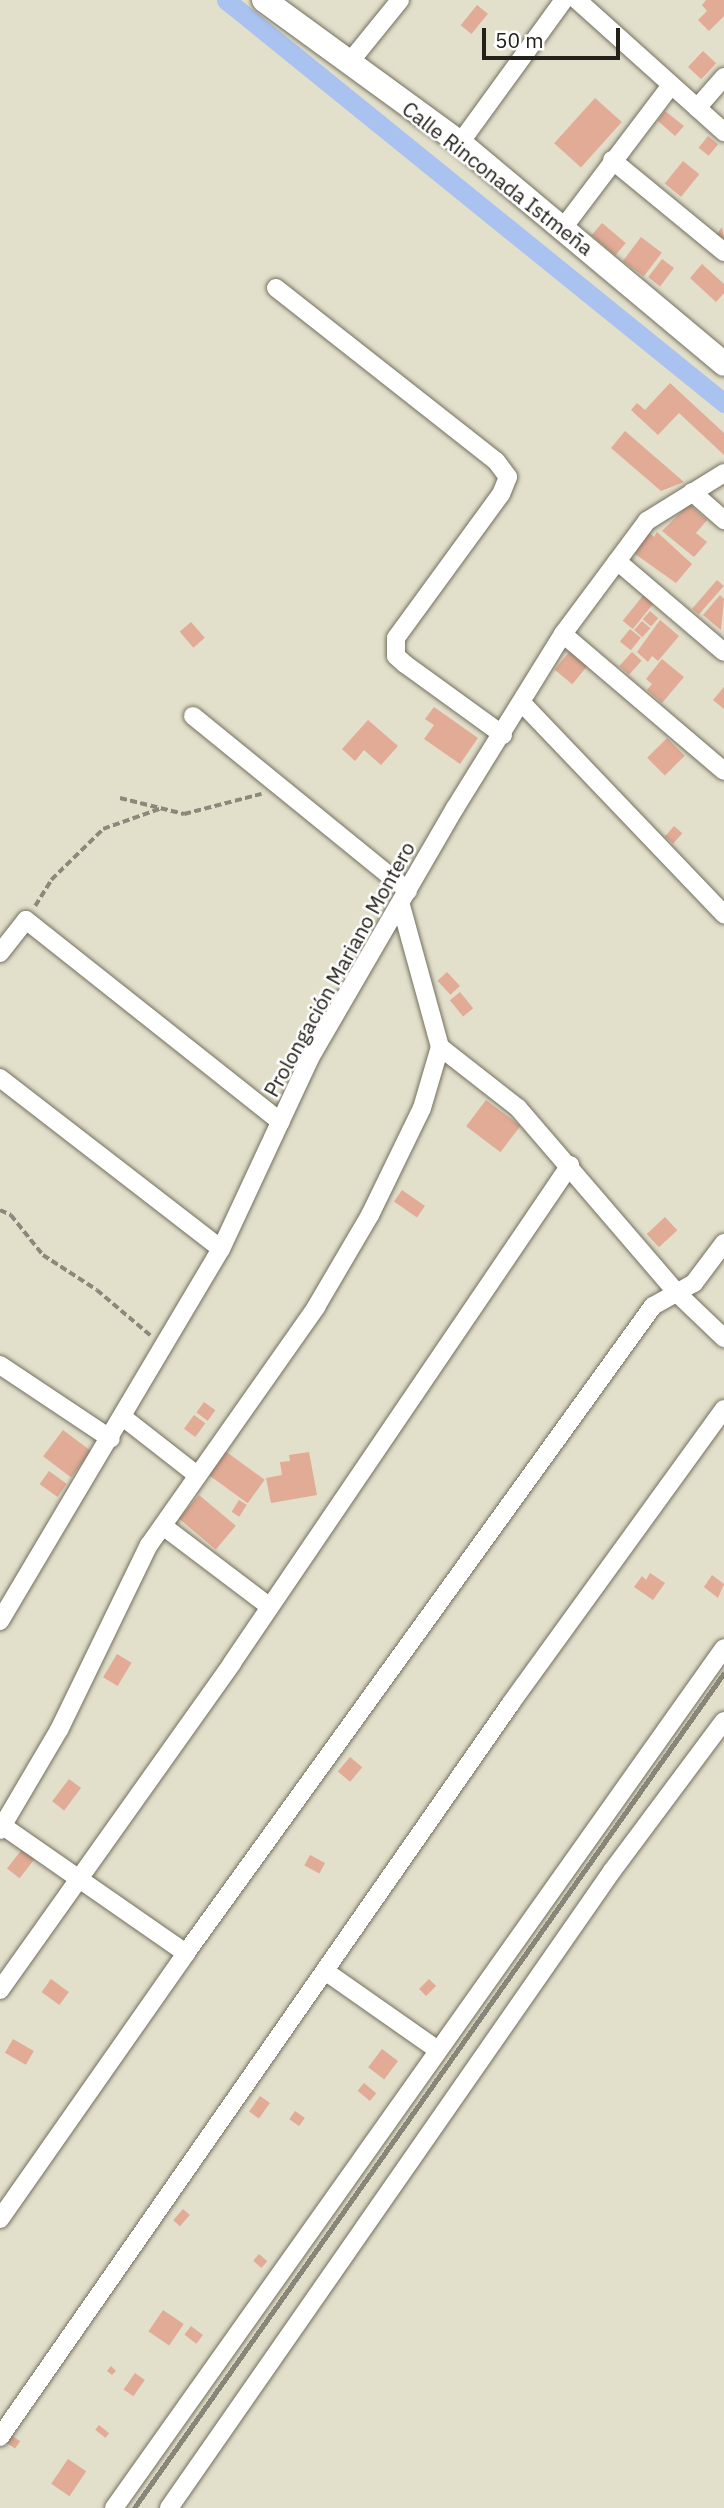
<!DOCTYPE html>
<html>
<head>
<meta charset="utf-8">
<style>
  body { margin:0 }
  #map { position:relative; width:724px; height:2508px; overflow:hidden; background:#e2dfcb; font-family:"IBM Plex Sans",sans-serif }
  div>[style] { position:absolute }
  .canal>* { height:19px; margin:-9.5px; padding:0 9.5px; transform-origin:9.5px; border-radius:9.5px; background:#a9c2ef }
  .building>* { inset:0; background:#e1ab96; transform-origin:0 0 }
  .path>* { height:3.5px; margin-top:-1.75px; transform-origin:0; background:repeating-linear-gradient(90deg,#8b897b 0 7px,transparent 0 10.5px) }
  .roads { filter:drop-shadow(0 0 2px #73705e) drop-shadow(0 0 2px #73705e) }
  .street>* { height:18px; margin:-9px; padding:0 9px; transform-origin:9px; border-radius:9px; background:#fff }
  .secondary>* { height:24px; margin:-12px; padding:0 12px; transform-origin:12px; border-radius:12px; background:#fff }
  .rail>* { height:5px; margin:-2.5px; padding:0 2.5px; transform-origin:2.5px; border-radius:2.5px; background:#888678 }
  span { translate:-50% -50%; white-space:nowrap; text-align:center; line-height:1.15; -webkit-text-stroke:5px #fff; paint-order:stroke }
  .street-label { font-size:21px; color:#23211a }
  .scale { position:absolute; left:482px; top:28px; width:138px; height:32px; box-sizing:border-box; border:4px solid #23211a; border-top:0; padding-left:9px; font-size:21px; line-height:24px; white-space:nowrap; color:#23211a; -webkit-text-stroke:5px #fff; paint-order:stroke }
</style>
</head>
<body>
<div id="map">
  <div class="canal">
    <div style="left:226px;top:0;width:641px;rotate:38.98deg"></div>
  </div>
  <div class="building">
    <div style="clip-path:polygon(706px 0,724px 0,724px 16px,709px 31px,698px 20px,707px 11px,702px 5px)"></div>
    <div style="left:477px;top:5px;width:14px;height:26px;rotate:39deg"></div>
    <div style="left:703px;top:51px;width:18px;height:22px;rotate:43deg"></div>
    <div style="left:595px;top:98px;width:36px;height:61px;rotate:42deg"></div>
    <div style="clip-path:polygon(665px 111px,684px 126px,675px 136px,658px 121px)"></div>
    <div style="left:708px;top:136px;width:13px;height:15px;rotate:39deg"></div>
    <div style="left:683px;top:161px;width:21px;height:29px;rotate:39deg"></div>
    <div style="left:602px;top:223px;width:31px;height:16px;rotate:40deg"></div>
    <div style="clip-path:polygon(722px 227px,724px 237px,722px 239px,716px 235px)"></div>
    <div style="left:641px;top:237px;width:26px;height:30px;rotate:37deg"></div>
    <div style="left:662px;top:259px;width:15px;height:23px;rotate:37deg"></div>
    <div style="clip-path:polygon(702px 264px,724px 284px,724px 293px,716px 302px,690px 278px)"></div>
    <div style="clip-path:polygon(670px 383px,724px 433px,724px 455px,679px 413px,658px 435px,631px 410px,637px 403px,645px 410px)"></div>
    <div style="clip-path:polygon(625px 431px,684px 482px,661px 491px,611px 448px)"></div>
    <div style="clip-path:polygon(689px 504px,707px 520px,696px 533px,707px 542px,694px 557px,662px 531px)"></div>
    <div style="clip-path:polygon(647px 531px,654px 537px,657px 532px,692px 564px,676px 583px,635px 554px)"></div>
    <div style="left:717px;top:580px;width:9px;height:38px;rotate:41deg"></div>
    <div style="left:646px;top:592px;width:13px;height:37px;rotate:39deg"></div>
    <div style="clip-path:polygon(720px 595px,724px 599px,721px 630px,703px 615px)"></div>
    <div style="left:650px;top:611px;width:11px;height:11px;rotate:41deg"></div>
    <div style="clip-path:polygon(660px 620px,679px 636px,658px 661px,652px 656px,648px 662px,637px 652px)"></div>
    <div style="left:642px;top:621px;width:11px;height:12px;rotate:41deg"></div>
    <div style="left:191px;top:622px;width:21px;height:15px;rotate:49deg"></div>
    <div style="left:630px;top:629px;width:14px;height:16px;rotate:39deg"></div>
    <div style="left:570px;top:651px;width:23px;height:24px;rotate:40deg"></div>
    <div style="left:632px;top:652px;width:13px;height:19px;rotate:42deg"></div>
    <div style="clip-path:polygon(662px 659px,684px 677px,662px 703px,647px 690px,652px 684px,646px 679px)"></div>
    <div style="clip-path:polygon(724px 687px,724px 709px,713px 700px)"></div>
    <div style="clip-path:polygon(434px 707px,478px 738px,460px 764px,424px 739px,434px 725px,425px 719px)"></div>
    <div style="clip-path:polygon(368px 720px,398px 746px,381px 765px,364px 750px,355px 761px,342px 749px)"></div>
    <div style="left:667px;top:738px;width:25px;height:28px;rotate:45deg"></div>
    <div style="left:674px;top:826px;width:11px;height:14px;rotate:41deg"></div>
    <div style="left:447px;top:972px;width:19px;height:13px;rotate:47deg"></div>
    <div style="left:460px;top:992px;width:21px;height:13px;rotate:51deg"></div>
    <div style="left:486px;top:1100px;width:43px;height:33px;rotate:37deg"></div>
    <div style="left:402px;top:1190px;width:28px;height:14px;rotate:35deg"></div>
    <div style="left:665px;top:1217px;width:18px;height:25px;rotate:47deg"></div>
    <div style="left:204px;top:1402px;width:14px;height:13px;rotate:36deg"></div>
    <div style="left:194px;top:1415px;width:14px;height:17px;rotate:36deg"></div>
    <div style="left:63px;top:1430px;width:35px;height:33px;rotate:37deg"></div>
    <div style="left:221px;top:1448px;width:54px;height:29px;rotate:36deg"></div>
    <div style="clip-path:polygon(309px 1452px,317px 1495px,271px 1503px,266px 1478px,282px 1475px,280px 1462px,290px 1461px,289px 1455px)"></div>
    <div style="left:49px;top:1471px;width:22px;height:16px;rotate:36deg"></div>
    <div style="left:199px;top:1495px;width:48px;height:31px;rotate:40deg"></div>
    <div style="left:239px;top:1500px;width:9px;height:14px;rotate:32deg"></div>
    <div style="clip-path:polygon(650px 1573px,665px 1583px,653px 1600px,634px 1587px,642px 1576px,646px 1580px)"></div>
    <div style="clip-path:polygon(712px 1575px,724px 1584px,718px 1598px,704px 1587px)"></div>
    <div style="left:117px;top:1654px;width:17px;height:27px;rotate:31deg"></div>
    <div style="left:350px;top:1757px;width:16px;height:19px;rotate:40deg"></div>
    <div style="left:69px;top:1779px;width:15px;height:28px;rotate:37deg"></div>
    <div style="left:23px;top:1848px;width:16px;height:26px;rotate:38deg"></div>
    <div style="left:310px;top:1855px;width:17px;height:12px;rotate:28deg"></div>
    <div style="left:51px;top:1979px;width:22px;height:16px;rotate:36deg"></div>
    <div style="left:429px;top:1979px;width:10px;height:14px;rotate:45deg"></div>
    <div style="left:13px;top:2039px;width:24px;height:16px;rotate:30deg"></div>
    <div style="left:382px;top:2049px;width:20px;height:23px;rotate:37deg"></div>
    <div style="left:364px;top:2083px;width:16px;height:10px;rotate:40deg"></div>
    <div style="left:260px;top:2096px;width:12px;height:19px;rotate:35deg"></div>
    <div style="left:295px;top:2111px;width:12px;height:10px;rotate:35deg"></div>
    <div style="left:183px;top:2209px;width:9px;height:15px;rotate:41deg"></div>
    <div style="left:259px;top:2254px;width:11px;height:9px;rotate:41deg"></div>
    <div style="left:163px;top:2310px;width:25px;height:26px;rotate:34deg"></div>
    <div style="left:191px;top:2326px;width:15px;height:11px;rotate:37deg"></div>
    <div style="clip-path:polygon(111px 2366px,116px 2371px,112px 2375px,107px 2371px)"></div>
    <div style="left:135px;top:2373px;width:12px;height:20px;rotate:35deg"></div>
    <div style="left:99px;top:2425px;width:13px;height:6px;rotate:39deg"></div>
    <div style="left:11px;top:2435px;width:11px;height:9px;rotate:34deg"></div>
    <div style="left:68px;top:2459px;width:22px;height:30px;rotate:34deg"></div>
  </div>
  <div class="path">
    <div style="left:120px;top:798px;width:66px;rotate:14deg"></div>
    <div style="left:184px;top:814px;width:80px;rotate:-14.6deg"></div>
    <div style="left:35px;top:906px;width:31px;rotate:-58deg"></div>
    <div style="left:51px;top:880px;width:73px;rotate:-44.4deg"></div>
    <div style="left:103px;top:829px;width:63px;rotate:-19.6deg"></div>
    <div style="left:0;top:1210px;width:12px;rotate:24deg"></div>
    <div style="left:11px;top:1215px;width:51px;rotate:51.3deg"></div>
    <div style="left:43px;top:1255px;width:64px;rotate:32.9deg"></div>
    <div style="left:97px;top:1290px;width:70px;rotate:40.3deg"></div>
  </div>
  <div class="roads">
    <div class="street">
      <div style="left:577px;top:0;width:198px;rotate:41.9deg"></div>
      <div style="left:349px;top:63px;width:81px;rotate:-51deg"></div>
      <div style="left:697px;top:108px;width:41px;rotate:-48.9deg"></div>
      <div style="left:460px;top:143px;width:177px;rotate:-54deg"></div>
      <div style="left:612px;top:160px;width:145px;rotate:39.4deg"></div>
      <div style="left:563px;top:228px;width:179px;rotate:-52.9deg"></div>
      <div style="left:276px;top:288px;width:280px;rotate:38.2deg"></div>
      <div style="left:496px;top:461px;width:20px;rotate:53deg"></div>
      <div style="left:508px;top:477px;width:18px;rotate:112deg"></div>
      <div style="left:501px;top:494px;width:178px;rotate:126.1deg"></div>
      <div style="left:396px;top:638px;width:18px;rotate:90deg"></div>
      <div style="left:396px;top:656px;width:12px;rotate:42deg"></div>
      <div style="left:405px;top:664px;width:121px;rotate:35.9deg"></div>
      <div style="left:692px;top:492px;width:43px;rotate:41.2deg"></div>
      <div style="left:617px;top:561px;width:140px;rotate:40.4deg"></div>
      <div style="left:563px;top:634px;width:211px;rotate:40.4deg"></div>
      <div style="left:523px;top:704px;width:291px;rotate:46.3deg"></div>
      <div style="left:193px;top:716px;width:277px;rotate:39.1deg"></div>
      <div style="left:0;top:953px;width:42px;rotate:-51.8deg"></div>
      <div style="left:26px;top:920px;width:325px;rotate:38.4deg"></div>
      <div style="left:440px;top:1047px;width:99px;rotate:38deg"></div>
      <div style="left:518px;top:1108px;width:245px;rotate:49.3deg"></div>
      <div style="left:678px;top:1294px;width:64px;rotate:43.7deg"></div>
      <div style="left:0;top:1078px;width:279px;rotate:37.7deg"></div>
      <div style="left:0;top:1365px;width:133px;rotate:33.7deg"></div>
      <div style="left:124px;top:1418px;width:93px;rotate:38deg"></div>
      <div style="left:163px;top:1526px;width:134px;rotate:37.1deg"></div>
      <div style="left:0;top:1621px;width:433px;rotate:-59.3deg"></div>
      <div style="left:221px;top:1249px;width:211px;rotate:-65deg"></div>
      <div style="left:310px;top:1058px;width:289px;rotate:-59.9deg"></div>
      <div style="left:455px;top:808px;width:205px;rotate:-58.2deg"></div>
      <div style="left:563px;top:634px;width:141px;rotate:-53.4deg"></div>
      <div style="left:647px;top:521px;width:91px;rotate:-31.9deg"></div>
      <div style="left:3px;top:1826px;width:223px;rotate:34.8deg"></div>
      <div style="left:0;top:1830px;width:116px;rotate:-59.5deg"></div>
      <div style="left:59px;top:1730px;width:206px;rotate:-64.1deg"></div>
      <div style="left:149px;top:1545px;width:291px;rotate:-54.9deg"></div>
      <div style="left:316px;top:1307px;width:107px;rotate:-59.6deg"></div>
      <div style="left:370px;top:1215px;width:119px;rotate:-64.1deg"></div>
      <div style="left:422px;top:1108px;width:64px;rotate:-73.6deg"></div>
      <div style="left:440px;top:1047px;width:147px;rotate:-105.4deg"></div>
      <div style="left:325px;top:1971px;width:138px;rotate:35deg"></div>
      <div style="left:0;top:1990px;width:401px;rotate:-54.6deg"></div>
      <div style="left:232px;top:1663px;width:602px;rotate:-55.83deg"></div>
      <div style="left:0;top:2219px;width:325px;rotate:-55deg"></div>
      <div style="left:186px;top:1953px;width:798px;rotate:-54.18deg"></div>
      <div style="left:653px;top:1306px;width:47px;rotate:-29.3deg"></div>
      <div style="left:694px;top:1283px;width:50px;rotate:-53.1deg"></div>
      <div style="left:0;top:2437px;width:894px;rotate:-55.15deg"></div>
      <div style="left:511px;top:1703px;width:363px;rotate:-54.1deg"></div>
      <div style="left:114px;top:2508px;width:1054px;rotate:-54.65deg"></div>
      <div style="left:169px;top:2508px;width:776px;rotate:-55.18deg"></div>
      <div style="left:612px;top:1871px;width:187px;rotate:-53.3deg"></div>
    </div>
    <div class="secondary">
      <div style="left:264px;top:0;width:243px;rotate:36.1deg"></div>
      <div style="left:460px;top:143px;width:344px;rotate:39.9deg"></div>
    </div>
  </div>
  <div class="rail">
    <div style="left:134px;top:2508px;width:1022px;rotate:-54.76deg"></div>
  </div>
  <div class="street-label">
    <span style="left:498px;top:178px;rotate:38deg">Calle Rinconada Istmeña</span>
    <span style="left:339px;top:969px;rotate:-61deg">Prolongación Mariano Montero</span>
  </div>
  <div class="scale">50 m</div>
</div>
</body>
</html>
